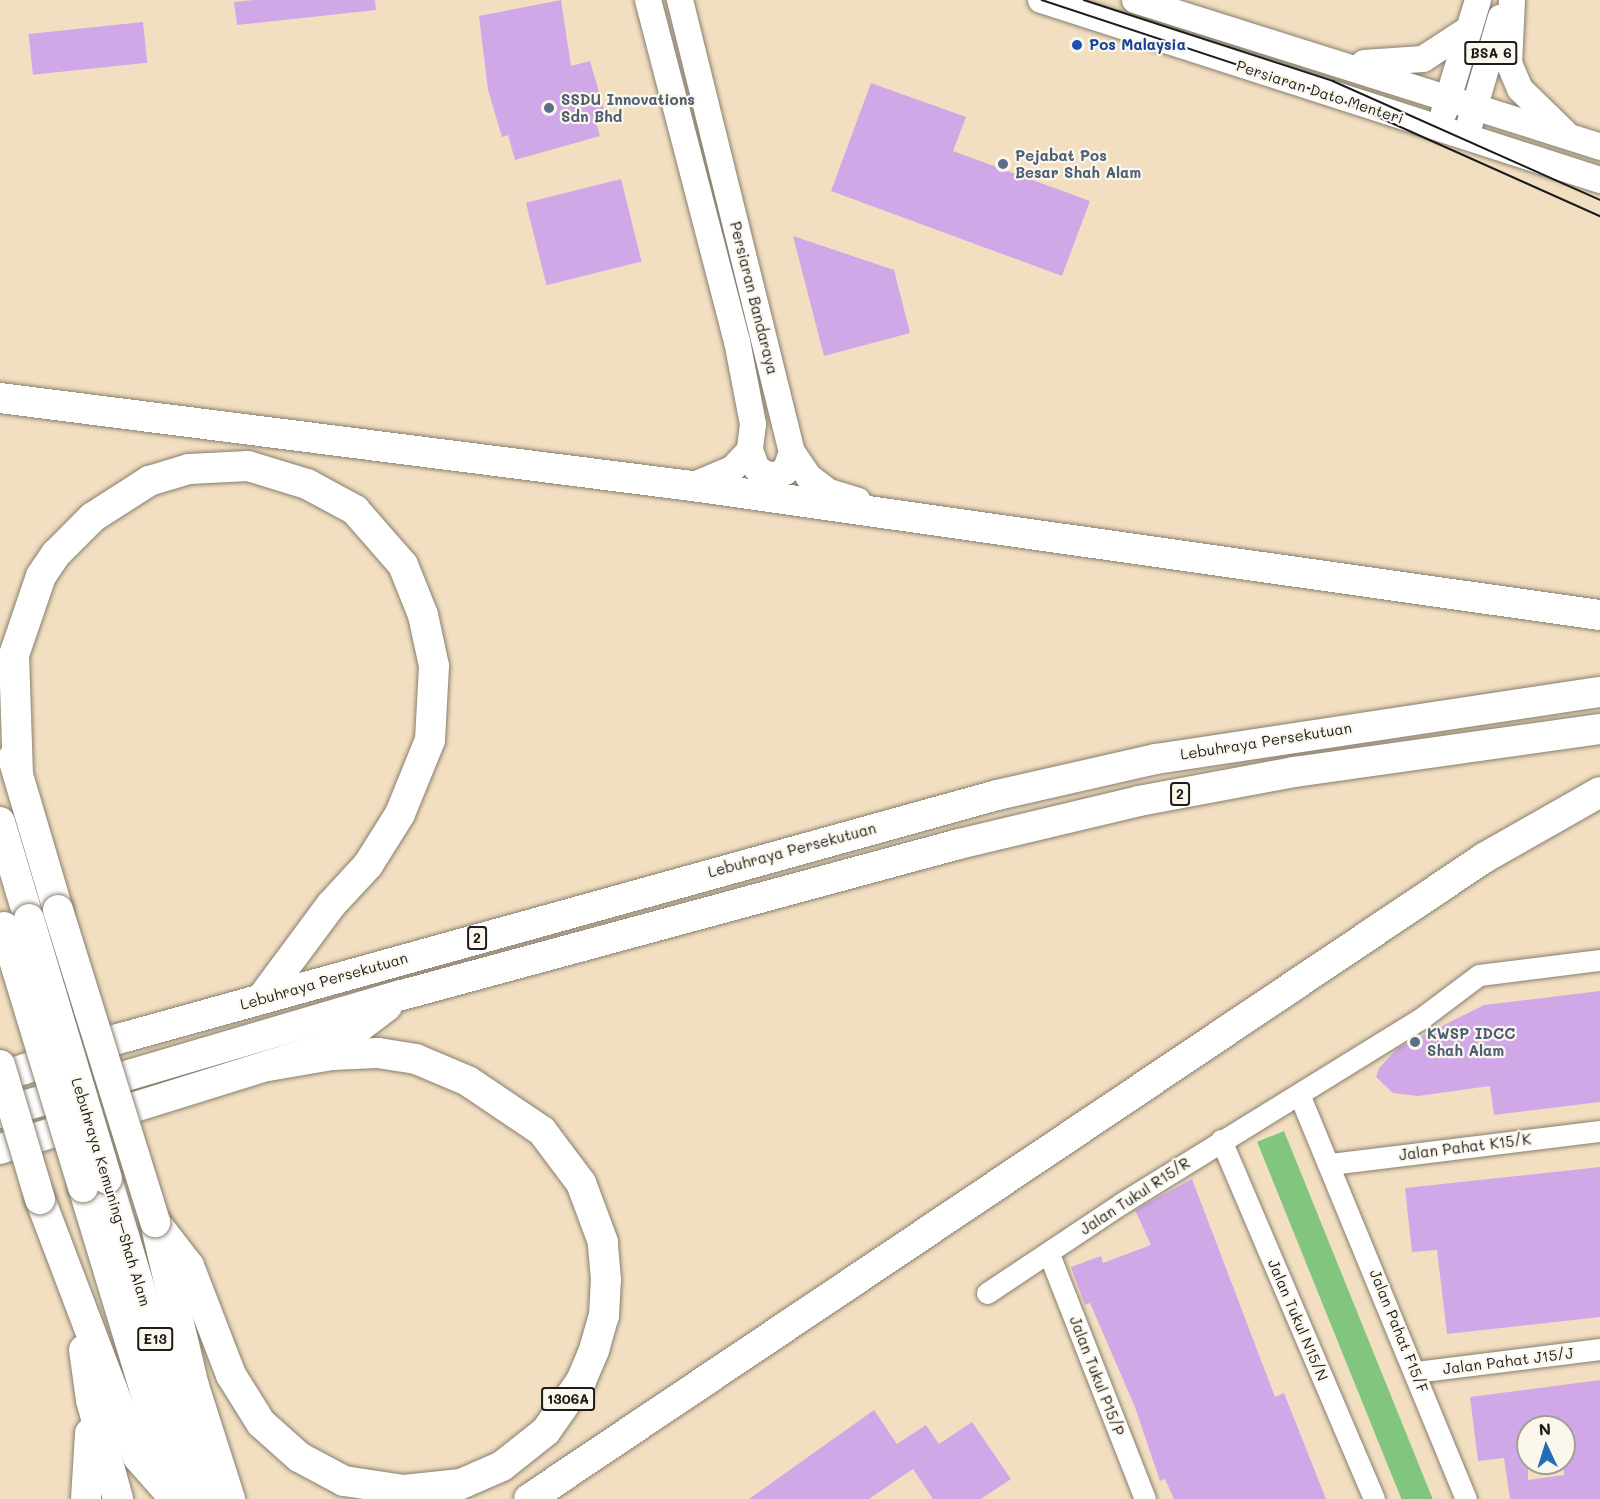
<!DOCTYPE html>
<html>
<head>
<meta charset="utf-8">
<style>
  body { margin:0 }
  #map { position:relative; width:1600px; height:1499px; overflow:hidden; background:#f2dfc1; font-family:Mali,sans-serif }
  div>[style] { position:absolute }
  .green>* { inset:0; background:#82c57e; transform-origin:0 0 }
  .building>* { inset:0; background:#d1a8e7; transform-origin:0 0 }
  .roads { filter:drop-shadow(0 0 2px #877e6e) drop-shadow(0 0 2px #877e6e) }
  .minor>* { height:21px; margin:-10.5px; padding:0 10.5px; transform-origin:10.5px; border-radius:10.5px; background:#fff }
  .major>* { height:26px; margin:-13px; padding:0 13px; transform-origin:13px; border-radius:13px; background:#fff }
  .highway>* { height:30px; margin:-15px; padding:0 15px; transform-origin:15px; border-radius:15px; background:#fff }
  .tram>* { height:1.5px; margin:-0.75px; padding:0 0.75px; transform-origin:0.75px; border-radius:0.75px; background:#1c1c1c }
  .bridges { filter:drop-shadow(0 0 2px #877e6e) drop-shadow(0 0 2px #877e6e) }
  .highway-bridge>* { height:30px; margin:-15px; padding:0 15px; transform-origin:15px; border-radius:15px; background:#fff }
  .dots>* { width:16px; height:16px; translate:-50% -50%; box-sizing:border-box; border:3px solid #fbf7ec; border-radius:50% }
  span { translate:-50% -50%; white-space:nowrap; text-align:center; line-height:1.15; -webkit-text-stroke:4.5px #fbf7ec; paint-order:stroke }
  .shield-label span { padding:2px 4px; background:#fbf7ec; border:2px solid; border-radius:4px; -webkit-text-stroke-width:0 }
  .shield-label { font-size:14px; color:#1c1c1c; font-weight:700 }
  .transit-label { font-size:15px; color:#164399; font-weight:700 }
  .left { translate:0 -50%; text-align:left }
  .street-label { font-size:15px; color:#1c1c1c }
  .service-label { font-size:15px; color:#4e5e75; font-weight:700 }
  .north { position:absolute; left:1516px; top:1415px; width:60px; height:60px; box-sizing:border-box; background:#fbf7ec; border:2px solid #a29f99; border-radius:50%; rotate:356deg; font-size:16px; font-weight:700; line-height:24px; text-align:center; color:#1c1c1c }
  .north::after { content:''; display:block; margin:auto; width:21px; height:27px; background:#1f6fb2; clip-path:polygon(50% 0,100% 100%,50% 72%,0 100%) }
</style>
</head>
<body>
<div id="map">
  <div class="green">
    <div style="left:1284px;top:1131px;width:397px;height:29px;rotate:68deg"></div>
  </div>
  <div class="building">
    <div style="clip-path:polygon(254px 0,375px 0,376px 10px,237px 25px,234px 2px)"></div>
    <div style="clip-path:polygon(561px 0,571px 66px,590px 61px,604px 109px,593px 112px,600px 136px,515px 160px,508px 135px,502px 137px,488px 90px,479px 16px)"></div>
    <div style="left:143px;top:22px;width:41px;height:115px;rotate:84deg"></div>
    <div style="clip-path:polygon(871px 83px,966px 117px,953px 151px,1090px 201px,1062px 276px,831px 191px)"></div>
    <div style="left:621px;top:179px;width:85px;height:98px;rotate:76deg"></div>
    <div style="clip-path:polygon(793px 236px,894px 270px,910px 333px,824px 356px)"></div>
    <div style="clip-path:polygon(1600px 991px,1600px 1102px,1494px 1115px,1490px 1086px,1418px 1096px,1393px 1093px,1376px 1077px,1379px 1068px,1398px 1048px,1484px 1005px)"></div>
    <div style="clip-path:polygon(1600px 1167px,1600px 1317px,1447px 1334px,1437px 1250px,1412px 1252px,1405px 1188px)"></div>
    <div style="clip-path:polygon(1192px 1179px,1275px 1397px,1284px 1393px,1326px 1499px,1174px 1499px,1165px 1479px,1160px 1481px,1135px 1407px,1090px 1303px,1085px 1305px,1071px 1267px,1101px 1256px,1103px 1263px,1151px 1245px,1135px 1210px)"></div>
    <div style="clip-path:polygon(evenodd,1600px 1380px,1600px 1499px,1510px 1499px,1504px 1458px,1478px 1461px,1470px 1397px,1600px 1380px,1528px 1427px,1564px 1427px,1564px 1475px,1528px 1480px,1528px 1427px)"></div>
    <div style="clip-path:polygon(874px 1410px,897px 1444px,926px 1425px,939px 1444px,972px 1422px,1011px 1479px,981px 1499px,933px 1499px,913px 1469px,869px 1499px,749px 1499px)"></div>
  </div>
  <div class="roads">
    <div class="minor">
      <div style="left:1299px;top:1094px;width:438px;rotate:67.6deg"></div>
      <div style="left:1221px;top:1140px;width:390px;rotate:66.9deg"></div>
      <div style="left:1331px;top:1164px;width:271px;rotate:-7deg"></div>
      <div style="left:1049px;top:1254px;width:263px;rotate:68.6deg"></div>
      <div style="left:987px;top:1293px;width:162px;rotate:-33.7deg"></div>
      <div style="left:1122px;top:1203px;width:354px;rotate:-31.7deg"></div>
      <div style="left:1423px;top:1017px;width:70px;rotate:-36.9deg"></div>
      <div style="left:1479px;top:975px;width:122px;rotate:-7.1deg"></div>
      <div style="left:1415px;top:1372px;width:186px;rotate:-7.1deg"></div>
    </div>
    <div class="major">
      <div style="left:648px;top:0;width:352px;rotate:75.4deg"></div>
      <div style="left:737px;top:341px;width:85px;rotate:79.1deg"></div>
      <div style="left:753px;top:424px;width:26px;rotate:97deg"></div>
      <div style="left:750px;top:450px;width:26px;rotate:133deg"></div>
      <div style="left:732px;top:469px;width:43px;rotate:157deg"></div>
      <div style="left:680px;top:0;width:466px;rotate:76.1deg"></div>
      <div style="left:792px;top:452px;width:30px;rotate:56deg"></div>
      <div style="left:809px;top:477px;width:25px;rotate:37deg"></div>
      <div style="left:829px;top:492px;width:30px;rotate:17deg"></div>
      <div style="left:1041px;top:0;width:587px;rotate:17.85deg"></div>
      <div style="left:1135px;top:0;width:488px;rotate:17.5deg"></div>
      <div style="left:1512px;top:0;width:63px;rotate:92.7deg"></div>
      <div style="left:1509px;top:63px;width:28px;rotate:67deg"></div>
      <div style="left:1520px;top:89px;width:62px;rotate:44.3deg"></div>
      <div style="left:1364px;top:63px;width:59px;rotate:-3.9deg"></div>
      <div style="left:1423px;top:59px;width:55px;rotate:-33.1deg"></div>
      <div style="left:1444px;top:112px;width:117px;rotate:-73.1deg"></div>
      <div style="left:1470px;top:123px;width:110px;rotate:-73.7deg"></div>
      <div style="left:750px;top:450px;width:20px;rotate:70deg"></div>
      <div style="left:757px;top:469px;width:15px;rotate:28deg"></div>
      <div style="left:770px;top:476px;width:16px;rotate:-15deg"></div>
      <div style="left:785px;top:472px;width:21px;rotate:-71deg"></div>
    </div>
    <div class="highway">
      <div style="left:0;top:398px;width:698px;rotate:7.25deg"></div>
      <div style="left:692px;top:486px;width:917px;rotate:8.09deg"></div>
      <div style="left:13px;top:758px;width:159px;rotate:73.5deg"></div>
      <div style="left:18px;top:775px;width:120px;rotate:-91.9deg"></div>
      <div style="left:14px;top:655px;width:83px;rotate:-71.1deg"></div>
      <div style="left:41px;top:576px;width:27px;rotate:-56deg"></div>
      <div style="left:56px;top:554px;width:52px;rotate:-45deg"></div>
      <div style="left:93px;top:517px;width:67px;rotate:-32.7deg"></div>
      <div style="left:149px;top:481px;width:42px;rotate:-16.7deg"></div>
      <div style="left:189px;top:469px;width:59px;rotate:-2.9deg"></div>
      <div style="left:248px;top:466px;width:62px;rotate:17deg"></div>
      <div style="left:307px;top:484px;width:55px;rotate:28.4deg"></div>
      <div style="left:355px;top:510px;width:73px;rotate:48.9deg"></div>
      <div style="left:403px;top:565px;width:54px;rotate:68.2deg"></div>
      <div style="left:423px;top:615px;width:52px;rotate:77.8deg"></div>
      <div style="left:434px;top:666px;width:74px;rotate:93.1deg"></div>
      <div style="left:430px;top:740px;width:80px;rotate:112.1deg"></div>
      <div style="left:400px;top:814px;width:60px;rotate:122.1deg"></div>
      <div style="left:368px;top:865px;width:54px;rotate:132.8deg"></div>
      <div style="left:331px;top:905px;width:116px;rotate:126.6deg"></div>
      <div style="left:0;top:822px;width:101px;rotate:73.4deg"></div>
      <div style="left:0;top:1077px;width:124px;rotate:-17.9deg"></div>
      <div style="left:118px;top:1039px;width:912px;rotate:-15.51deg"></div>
      <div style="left:997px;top:795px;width:163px;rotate:-12.8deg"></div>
      <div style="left:1156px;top:759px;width:449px;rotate:-8.6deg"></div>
      <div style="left:0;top:1113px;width:419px;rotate:-16.4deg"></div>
      <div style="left:402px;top:995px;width:577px;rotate:-15.17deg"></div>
      <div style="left:959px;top:844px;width:185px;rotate:-13.4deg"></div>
      <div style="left:1139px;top:801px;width:158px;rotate:-10.6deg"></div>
      <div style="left:1294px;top:772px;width:309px;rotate:-8deg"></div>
      <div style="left:0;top:1149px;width:353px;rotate:-17.3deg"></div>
      <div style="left:337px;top:1044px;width:63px;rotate:-37.2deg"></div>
      <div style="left:107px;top:1179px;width:334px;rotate:73.3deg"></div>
      <div style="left:83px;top:1187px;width:320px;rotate:73.1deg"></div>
      <div style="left:40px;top:1199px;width:276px;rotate:69.2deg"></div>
      <div style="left:138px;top:1457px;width:56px;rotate:48.6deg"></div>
      <div style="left:155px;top:1222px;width:56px;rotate:52.3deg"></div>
      <div style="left:189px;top:1266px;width:117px;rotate:68.9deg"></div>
      <div style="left:231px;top:1375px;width:57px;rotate:58deg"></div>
      <div style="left:261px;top:1423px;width:51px;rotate:41.8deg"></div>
      <div style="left:299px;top:1457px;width:51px;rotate:28.1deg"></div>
      <div style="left:344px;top:1481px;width:61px;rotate:8.5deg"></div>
      <div style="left:404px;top:1490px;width:57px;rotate:-6deg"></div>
      <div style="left:461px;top:1484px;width:45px;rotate:-23.7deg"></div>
      <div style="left:502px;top:1466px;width:56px;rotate:-38.5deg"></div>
      <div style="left:546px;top:1431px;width:61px;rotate:-55deg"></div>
      <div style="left:581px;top:1381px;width:34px;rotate:-67deg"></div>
      <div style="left:594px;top:1350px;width:35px;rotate:-74deg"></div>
      <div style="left:604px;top:1316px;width:36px;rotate:-87deg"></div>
      <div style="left:606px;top:1280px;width:38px;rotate:-95deg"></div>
      <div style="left:603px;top:1242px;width:63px;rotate:-110.4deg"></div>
      <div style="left:581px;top:1183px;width:65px;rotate:-126.9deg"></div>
      <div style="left:542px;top:1131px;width:89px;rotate:-146deg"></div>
      <div style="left:468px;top:1081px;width:56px;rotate:-157.1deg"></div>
      <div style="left:416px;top:1059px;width:39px;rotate:-171deg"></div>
      <div style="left:377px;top:1053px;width:45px;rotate:177.5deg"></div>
      <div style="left:332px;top:1055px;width:65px;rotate:170.2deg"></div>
      <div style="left:157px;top:1231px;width:159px;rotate:76.6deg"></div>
      <div style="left:194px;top:1386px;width:119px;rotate:72.3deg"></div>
      <div style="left:84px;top:1350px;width:50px;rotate:82deg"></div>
      <div style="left:91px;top:1400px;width:103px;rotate:74.7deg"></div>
      <div style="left:86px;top:1499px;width:66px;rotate:-86.5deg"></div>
      <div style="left:529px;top:1499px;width:1150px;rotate:-33.87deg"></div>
      <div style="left:1484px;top:858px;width:133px;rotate:-29.6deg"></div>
    </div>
  </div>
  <div class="tram">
    <div style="left:1042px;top:0;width:300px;rotate:18.3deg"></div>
    <div style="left:1327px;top:94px;width:299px;rotate:24.1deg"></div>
    <div style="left:1084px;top:0;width:262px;rotate:18deg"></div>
    <div style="left:1333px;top:81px;width:292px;rotate:24deg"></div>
  </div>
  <div class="bridges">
    <div class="highway-bridge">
      <div style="left:58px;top:910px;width:327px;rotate:72.7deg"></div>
      <div style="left:29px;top:919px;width:271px;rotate:73.3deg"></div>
      <div style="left:4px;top:927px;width:272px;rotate:73.1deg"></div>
      <div style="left:0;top:1065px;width:140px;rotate:73.4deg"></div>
    </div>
  </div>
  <div class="dots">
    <div style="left:1077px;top:45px;background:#1a4fb4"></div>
    <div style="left:549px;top:108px;background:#5c6f8a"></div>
    <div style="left:1003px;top:164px;background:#5c6f8a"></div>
    <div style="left:1415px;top:1042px;background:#5c6f8a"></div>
  </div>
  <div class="shield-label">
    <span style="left:1491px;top:53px">BSA 6</span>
    <span style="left:1180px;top:794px">2</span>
    <span style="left:477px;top:938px">2</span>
    <span style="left:155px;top:1339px">E13</span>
    <span style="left:568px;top:1399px">1306A</span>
  </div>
  <div class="transit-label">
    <span class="left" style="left:1089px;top:45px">Pos Malaysia</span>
  </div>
  <div class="street-label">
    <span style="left:1320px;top:92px;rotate:18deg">Persiaran Dato Menteri</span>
    <span style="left:754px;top:298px;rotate:76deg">Persiaran Bandaraya</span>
    <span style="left:1266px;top:741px;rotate:-9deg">Lebuhraya Persekutuan</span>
    <span style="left:792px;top:850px;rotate:-15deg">Lebuhraya Persekutuan</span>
    <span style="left:324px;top:981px;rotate:-16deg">Lebuhraya Persekutuan</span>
    <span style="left:1465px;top:1147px;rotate:-7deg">Jalan Pahat K15/K</span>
    <span style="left:111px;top:1192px;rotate:73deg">Lebuhraya Kemuning–Shah Alam</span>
    <span style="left:1135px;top:1196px;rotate:-33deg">Jalan Tukul R15/R</span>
    <span style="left:1298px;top:1320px;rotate:67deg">Jalan Tukul N15/N</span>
    <span style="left:1399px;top:1331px;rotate:68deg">Jalan Pahat F15/F</span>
    <span style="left:1508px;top:1361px;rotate:-7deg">Jalan Pahat J15/J</span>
    <span style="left:1097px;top:1376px;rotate:69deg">Jalan Tukul P15/P</span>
  </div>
  <div class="service-label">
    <span class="left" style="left:561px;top:108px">SSDU Innovations<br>Sdn Bhd</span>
    <span class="left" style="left:1015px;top:164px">Pejabat Pos<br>Besar Shah Alam</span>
    <span class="left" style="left:1427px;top:1042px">KWSP IDCC<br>Shah Alam</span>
  </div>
  <div class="north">N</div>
</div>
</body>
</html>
